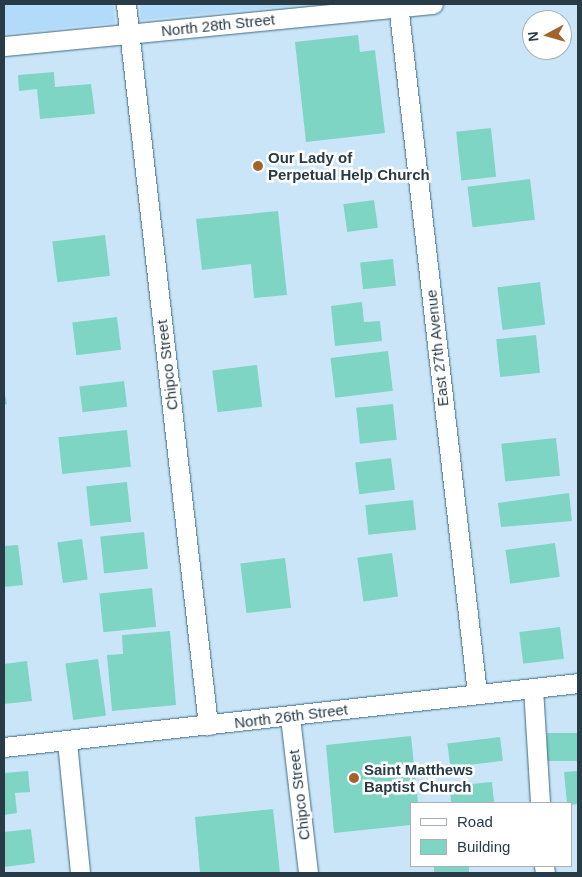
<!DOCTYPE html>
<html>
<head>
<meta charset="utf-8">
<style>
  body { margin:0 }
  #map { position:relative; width:582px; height:877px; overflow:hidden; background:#cae5f8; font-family:Helvetica,sans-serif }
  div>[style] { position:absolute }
  .built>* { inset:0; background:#b1dbf8 }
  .building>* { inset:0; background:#7ed5c3; transform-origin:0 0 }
  .roads { filter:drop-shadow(0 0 1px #3e6984) drop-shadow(0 0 1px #3e6984) }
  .minor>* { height:19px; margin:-9.5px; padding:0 9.5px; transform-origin:9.5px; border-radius:9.5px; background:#fff }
  .dots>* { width:14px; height:14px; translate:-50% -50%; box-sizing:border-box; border:2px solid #fff; border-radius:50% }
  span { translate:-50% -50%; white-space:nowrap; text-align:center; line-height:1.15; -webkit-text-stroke:5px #fff; paint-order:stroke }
  .street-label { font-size:15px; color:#283b47 }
  .poi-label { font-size:15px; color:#283b47; font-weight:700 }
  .left { translate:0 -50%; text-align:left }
  .frame { position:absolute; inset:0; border:5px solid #283b47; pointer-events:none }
  .legend { position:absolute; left:410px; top:802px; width:162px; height:65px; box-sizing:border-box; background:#fff; border:1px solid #a9b1b5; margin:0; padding:6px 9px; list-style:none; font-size:15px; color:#283b47 }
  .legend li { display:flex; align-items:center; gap:10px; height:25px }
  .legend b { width:25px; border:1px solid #a9b1b5 }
  .north { position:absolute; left:522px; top:10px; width:50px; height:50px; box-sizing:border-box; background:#fff; border:1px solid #a9b1b5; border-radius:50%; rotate:264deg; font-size:14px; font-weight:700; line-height:20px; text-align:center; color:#283b47 }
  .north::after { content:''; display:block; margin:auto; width:18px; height:22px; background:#a3632c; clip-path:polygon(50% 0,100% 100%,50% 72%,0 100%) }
</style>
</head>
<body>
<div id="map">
  <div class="built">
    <div style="clip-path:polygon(4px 4px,113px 4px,115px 23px,4px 34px)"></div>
    <div style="clip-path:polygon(140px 4px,313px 4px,141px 20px)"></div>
  </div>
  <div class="building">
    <div style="clip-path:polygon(358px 35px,360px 52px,375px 50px,385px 133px,306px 142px,295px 42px)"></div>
    <div style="clip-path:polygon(54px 72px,55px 87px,91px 84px,95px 114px,40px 119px,37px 89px,19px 91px,18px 75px)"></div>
    <div style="left:491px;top:128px;width:49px;height:35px;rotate:84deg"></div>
    <div style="left:530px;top:179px;width:41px;height:63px;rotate:83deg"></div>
    <div style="left:374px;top:200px;width:28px;height:31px;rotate:82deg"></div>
    <div style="clip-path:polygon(278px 211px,287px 295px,254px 298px,251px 264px,202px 270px,196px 219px)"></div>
    <div style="left:105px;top:235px;width:41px;height:53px;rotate:83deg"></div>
    <div style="left:393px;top:259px;width:27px;height:33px;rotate:84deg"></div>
    <div style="left:540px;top:282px;width:43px;height:43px;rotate:83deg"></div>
    <div style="clip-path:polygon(362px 302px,364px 322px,380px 321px,382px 341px,335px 346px,331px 306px)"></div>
    <div style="left:117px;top:317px;width:33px;height:45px;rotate:83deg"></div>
    <div style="left:536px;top:335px;width:38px;height:40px;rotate:84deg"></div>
    <div style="left:388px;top:351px;width:40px;height:58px;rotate:83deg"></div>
    <div style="left:257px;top:365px;width:42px;height:45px;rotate:83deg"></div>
    <div style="left:124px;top:381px;width:26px;height:45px;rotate:83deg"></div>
    <div style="clip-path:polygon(4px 390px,7px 404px,4px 405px)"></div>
    <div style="left:393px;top:404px;width:36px;height:37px;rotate:84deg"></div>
    <div style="left:127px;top:430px;width:37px;height:69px;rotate:84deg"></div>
    <div style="left:556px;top:438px;width:38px;height:55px;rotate:84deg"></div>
    <div style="left:391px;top:458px;width:32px;height:36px;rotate:83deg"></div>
    <div style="left:127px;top:482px;width:40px;height:41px;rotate:84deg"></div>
    <div style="clip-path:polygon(569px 493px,572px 521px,501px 527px,498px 503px)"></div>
    <div style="left:413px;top:500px;width:30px;height:48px;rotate:84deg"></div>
    <div style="left:144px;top:532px;width:37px;height:44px;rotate:84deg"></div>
    <div style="left:82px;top:539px;width:41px;height:25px;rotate:82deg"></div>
    <div style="left:555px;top:543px;width:34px;height:50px;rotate:82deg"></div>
    <div style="clip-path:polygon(18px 545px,23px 585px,4px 587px,4px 546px)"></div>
    <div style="left:392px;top:553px;width:44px;height:35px;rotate:82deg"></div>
    <div style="left:285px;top:558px;width:50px;height:45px;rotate:83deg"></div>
    <div style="left:152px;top:588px;width:39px;height:53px;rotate:84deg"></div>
    <div style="left:560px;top:627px;width:32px;height:41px;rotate:83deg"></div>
    <div style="clip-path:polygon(170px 631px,176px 705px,112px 711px,107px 655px,123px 654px,122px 635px)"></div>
    <div style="left:98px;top:659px;width:57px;height:33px;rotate:82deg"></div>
    <div style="clip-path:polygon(27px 661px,32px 701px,4px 704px,4px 664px)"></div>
    <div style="left:578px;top:733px;width:28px;height:31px;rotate:90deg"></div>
    <div style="clip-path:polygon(411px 736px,418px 803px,411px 803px,411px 825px,334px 833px,326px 745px)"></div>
    <div style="left:500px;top:737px;width:24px;height:53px;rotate:83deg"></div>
    <div style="clip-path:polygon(28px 771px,30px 792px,15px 793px,17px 813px,4px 815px,4px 773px)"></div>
    <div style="clip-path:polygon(578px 771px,578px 804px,571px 805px,567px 803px,564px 772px)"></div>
    <div style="clip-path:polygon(492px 782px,494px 803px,451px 803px,450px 786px)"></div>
    <div style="clip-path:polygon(273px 809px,280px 873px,200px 873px,195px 817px)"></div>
    <div style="clip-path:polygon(31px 829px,35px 863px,4px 867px,4px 832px)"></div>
    <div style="left:434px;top:866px;width:35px;height:7px"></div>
  </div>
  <div class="roads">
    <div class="minor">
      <div style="left:126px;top:4px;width:726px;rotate:83.51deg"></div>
      <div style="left:398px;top:4px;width:694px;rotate:83.46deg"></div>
      <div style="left:4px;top:46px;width:431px;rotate:-5.6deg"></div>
      <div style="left:533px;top:688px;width:115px;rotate:86.5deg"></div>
      <div style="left:290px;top:717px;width:157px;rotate:83.4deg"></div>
      <div style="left:67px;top:742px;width:132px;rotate:84.3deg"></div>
      <div style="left:4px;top:747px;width:578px;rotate:-6.36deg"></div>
      <div style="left:544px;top:866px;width:7px;rotate:82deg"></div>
    </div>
  </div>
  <div class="dots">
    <div style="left:258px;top:166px;background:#a3632c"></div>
    <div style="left:354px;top:778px;background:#a3632c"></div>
  </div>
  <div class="street-label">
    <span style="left:218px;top:25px;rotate:-6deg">North 28th Street</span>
    <span style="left:437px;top:348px;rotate:-96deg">East 27th Avenue</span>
    <span style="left:167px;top:365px;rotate:-97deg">Chipco Street</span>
    <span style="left:291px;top:716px;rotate:-7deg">North 26th Street</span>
    <span style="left:299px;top:795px;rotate:-97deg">Chipco Street</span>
  </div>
  <div class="poi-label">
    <span class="left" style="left:268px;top:166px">Our Lady of<br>Perpetual Help Church</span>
    <span class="left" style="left:364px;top:778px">Saint Matthews<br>Baptist Church</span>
  </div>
  <div class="frame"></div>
  <ul class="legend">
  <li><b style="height:6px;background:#fff"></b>Road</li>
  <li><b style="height:14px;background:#7ed5c3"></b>Building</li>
  </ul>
  <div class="north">N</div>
</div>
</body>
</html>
